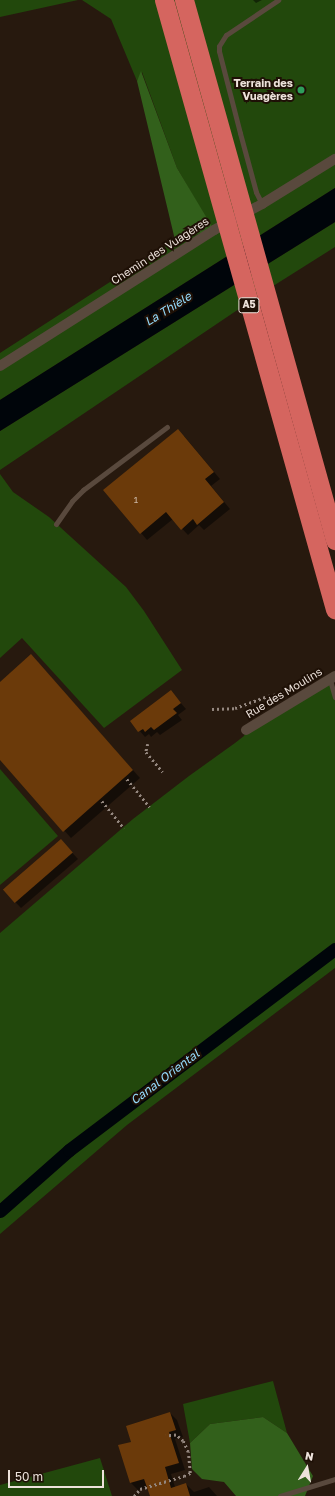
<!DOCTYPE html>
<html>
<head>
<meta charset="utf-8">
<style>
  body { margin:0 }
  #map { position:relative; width:335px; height:1496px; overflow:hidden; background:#27190e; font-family:"Golos Text",sans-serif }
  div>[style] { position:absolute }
  .green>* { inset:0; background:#22480c }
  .forest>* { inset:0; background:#32601b }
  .water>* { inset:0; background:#00050a }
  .shadow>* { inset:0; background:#0007 }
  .canal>* { height:13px; margin:-6.5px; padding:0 6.5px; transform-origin:6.5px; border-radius:6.5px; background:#00050a }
  .building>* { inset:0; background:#6b3a0a; transform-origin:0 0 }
  .path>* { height:2.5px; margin-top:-1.25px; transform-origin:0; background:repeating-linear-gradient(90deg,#94877f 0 2px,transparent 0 5px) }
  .lane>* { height:5px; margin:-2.5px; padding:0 2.5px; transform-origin:2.5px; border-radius:2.5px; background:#59493d }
  .street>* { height:10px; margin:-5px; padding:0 5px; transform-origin:5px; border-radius:5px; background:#59493d }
  .highway>* { height:19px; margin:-9.5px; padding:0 9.5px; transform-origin:9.5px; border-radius:9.5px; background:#d5655f }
  .dots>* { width:11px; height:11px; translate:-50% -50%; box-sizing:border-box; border:2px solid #1e1006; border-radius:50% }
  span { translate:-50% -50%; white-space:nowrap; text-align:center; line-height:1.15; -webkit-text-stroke:4px #1e1006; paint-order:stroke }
  .number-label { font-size:9px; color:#ccb8a7 }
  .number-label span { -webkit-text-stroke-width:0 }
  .shield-label span { padding:1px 3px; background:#1e1006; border:1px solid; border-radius:3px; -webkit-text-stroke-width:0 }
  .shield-label { font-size:10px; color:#ede2db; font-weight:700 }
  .poi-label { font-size:11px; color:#ede2db; font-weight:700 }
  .right { translate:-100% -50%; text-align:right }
  .street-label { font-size:11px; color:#ede2db }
  .water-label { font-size:12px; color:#95dcfe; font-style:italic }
  .north { position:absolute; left:287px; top:1448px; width:40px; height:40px; -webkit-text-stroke:3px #1e1006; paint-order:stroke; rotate:11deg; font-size:11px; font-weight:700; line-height:16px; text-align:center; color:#ede2db }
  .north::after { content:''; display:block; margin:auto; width:14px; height:18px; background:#ede2db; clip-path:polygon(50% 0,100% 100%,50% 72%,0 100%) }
  .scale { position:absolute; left:8px; top:1470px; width:96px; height:18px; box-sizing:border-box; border:2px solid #ede2db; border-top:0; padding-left:5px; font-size:12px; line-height:14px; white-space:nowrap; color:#ede2db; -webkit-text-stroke:3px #1e1006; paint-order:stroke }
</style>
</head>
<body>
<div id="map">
  <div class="green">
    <div style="clip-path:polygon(0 0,78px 0,0 17px)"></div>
    <div style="clip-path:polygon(82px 0,335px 0,335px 188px,0 400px,0 353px,175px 240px,213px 230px,177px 168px,142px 72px,137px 81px,111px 19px)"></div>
    <div style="clip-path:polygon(335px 222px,335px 247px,270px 288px,0 470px,0 431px)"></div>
    <div style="clip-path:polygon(0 474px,13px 492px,49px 517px,126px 587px,144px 611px,182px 670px,104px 728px,22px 638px,0 658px)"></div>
    <div style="clip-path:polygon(330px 680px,335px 697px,335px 968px,127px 1125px,0 1234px,0 933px,133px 819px,189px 776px,235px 743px,244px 736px,246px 730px)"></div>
    <div style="clip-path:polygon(0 769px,58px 836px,0 885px)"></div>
    <div style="clip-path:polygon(273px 1381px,287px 1433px,263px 1417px,210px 1424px,190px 1443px,183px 1404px)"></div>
    <div style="clip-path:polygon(100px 1458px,112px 1496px,0 1496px,0 1485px)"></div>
  </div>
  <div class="forest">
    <div style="clip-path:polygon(141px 71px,177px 168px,214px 230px,175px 240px,137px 81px)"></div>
    <div style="clip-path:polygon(263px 1417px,287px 1433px,313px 1476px,305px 1496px,236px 1496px,224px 1482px,202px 1479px,192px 1469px,190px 1443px,210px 1424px)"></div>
  </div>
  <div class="water">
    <div style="clip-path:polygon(335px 188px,335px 222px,0 431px,0 400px)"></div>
  </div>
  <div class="shadow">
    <div style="clip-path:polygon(253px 0,262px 0,256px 3px)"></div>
    <div style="clip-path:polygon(184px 436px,220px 479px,211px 486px,230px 509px,204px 530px,199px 525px,188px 535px,173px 519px,147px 540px,105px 490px)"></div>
    <div style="clip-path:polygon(38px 663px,140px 778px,71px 838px,0 759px,0 683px)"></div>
    <div style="clip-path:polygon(171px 692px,186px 709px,178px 715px,182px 720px,160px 735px,157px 732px,151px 737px,149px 734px,145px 737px,131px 721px)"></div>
    <div style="clip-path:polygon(66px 846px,78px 859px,21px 908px,3px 889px)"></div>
    <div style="clip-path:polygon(170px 1413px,177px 1420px,183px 1437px,175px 1439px,185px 1470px,171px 1474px,175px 1487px,186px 1484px,194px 1492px,209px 1487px,217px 1496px,151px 1496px,148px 1487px,138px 1490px,131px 1483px,132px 1442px)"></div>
  </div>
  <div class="canal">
    <div style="left:0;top:1211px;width:92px;rotate:-41.5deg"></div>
    <div style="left:69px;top:1150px;width:333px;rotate:-37.1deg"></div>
  </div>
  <div class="building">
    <div style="clip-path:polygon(178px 429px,214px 472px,205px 479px,224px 502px,197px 525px,193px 519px,181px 530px,166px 512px,140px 534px,103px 490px)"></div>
    <div style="clip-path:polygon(31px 654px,133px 770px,63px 832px,0 760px,0 682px)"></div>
    <div style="clip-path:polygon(171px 690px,181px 703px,173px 709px,177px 713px,154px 730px,151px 727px,145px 732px,143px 729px,138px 732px,130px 721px)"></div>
    <div style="left:61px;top:839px;width:18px;height:77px;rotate:49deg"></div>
    <div style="clip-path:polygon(170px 1412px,176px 1430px,169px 1432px,179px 1463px,165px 1467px,171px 1488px,186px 1483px,190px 1496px,150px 1496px,144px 1479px,130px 1483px,118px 1445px,131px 1442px,126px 1426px)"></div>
  </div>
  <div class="path">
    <div style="left:212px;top:709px;width:23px;rotate:-2deg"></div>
    <div style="left:235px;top:708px;width:35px;rotate:-20deg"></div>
    <div style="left:268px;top:696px;width:16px;rotate:-11deg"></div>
    <div style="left:148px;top:744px;width:8px;rotate:104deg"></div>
    <div style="left:146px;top:752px;width:26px;rotate:50deg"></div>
    <div style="left:127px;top:779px;width:36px;rotate:51deg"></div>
    <div style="left:102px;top:801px;width:35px;rotate:51deg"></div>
    <div style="left:134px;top:1496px;width:9px;rotate:-49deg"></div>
    <div style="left:140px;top:1489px;width:46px;rotate:-16.5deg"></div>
    <div style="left:184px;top:1476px;width:7px;rotate:-27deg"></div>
    <div style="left:190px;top:1473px;width:21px;rotate:-95deg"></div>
    <div style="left:188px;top:1452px;width:12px;rotate:-114deg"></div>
    <div style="left:183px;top:1441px;width:9px;rotate:-139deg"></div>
    <div style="left:176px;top:1435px;width:10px;rotate:174deg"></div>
  </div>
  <div class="lane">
    <div style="left:262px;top:204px;width:13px;rotate:-117deg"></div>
    <div style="left:256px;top:192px;width:61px;rotate:-105.2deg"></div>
    <div style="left:240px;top:133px;width:85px;rotate:-104.4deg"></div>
    <div style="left:219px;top:51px;width:5px;rotate:-90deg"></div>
    <div style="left:219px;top:46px;width:13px;rotate:-58deg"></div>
    <div style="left:226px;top:35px;width:63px;rotate:-33.9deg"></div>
    <div style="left:56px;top:524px;width:28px;rotate:-55deg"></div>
    <div style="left:72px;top:501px;width:16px;rotate:-45deg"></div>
    <div style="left:83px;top:490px;width:105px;rotate:-36.9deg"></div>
    <div style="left:330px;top:680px;width:18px;rotate:74deg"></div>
    <div style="left:280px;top:1496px;width:58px;rotate:-17.2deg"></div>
  </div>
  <div class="street">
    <div style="left:0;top:366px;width:254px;rotate:-32.4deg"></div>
    <div style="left:214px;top:230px;width:55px;rotate:-28.4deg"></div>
    <div style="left:262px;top:204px;width:86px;rotate:-31.7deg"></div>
    <div style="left:246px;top:730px;width:104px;rotate:-31.2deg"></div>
  </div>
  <div class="highway">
    <div style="left:164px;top:0;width:633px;rotate:74.32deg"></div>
    <div style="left:184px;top:0;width:561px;rotate:74.38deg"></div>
  </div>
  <div class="dots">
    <div style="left:301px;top:90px;background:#2e9e5b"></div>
  </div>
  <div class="number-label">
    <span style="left:136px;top:500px">1</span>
  </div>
  <div class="shield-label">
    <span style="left:249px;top:305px">A5</span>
  </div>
  <div class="poi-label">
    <span class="right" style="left:293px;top:90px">Terrain des<br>Vuagères</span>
  </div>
  <div class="street-label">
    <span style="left:160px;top:251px;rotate:-33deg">Chemin des Vuagères</span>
    <span style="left:284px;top:693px;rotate:-31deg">Rue des Moulins</span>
  </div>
  <div class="water-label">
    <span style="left:168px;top:309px;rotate:-32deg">La Thièle</span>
    <span style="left:165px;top:1077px;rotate:-37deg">Canal Oriental</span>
  </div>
  <div class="north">N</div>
  <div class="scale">50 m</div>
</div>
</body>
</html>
